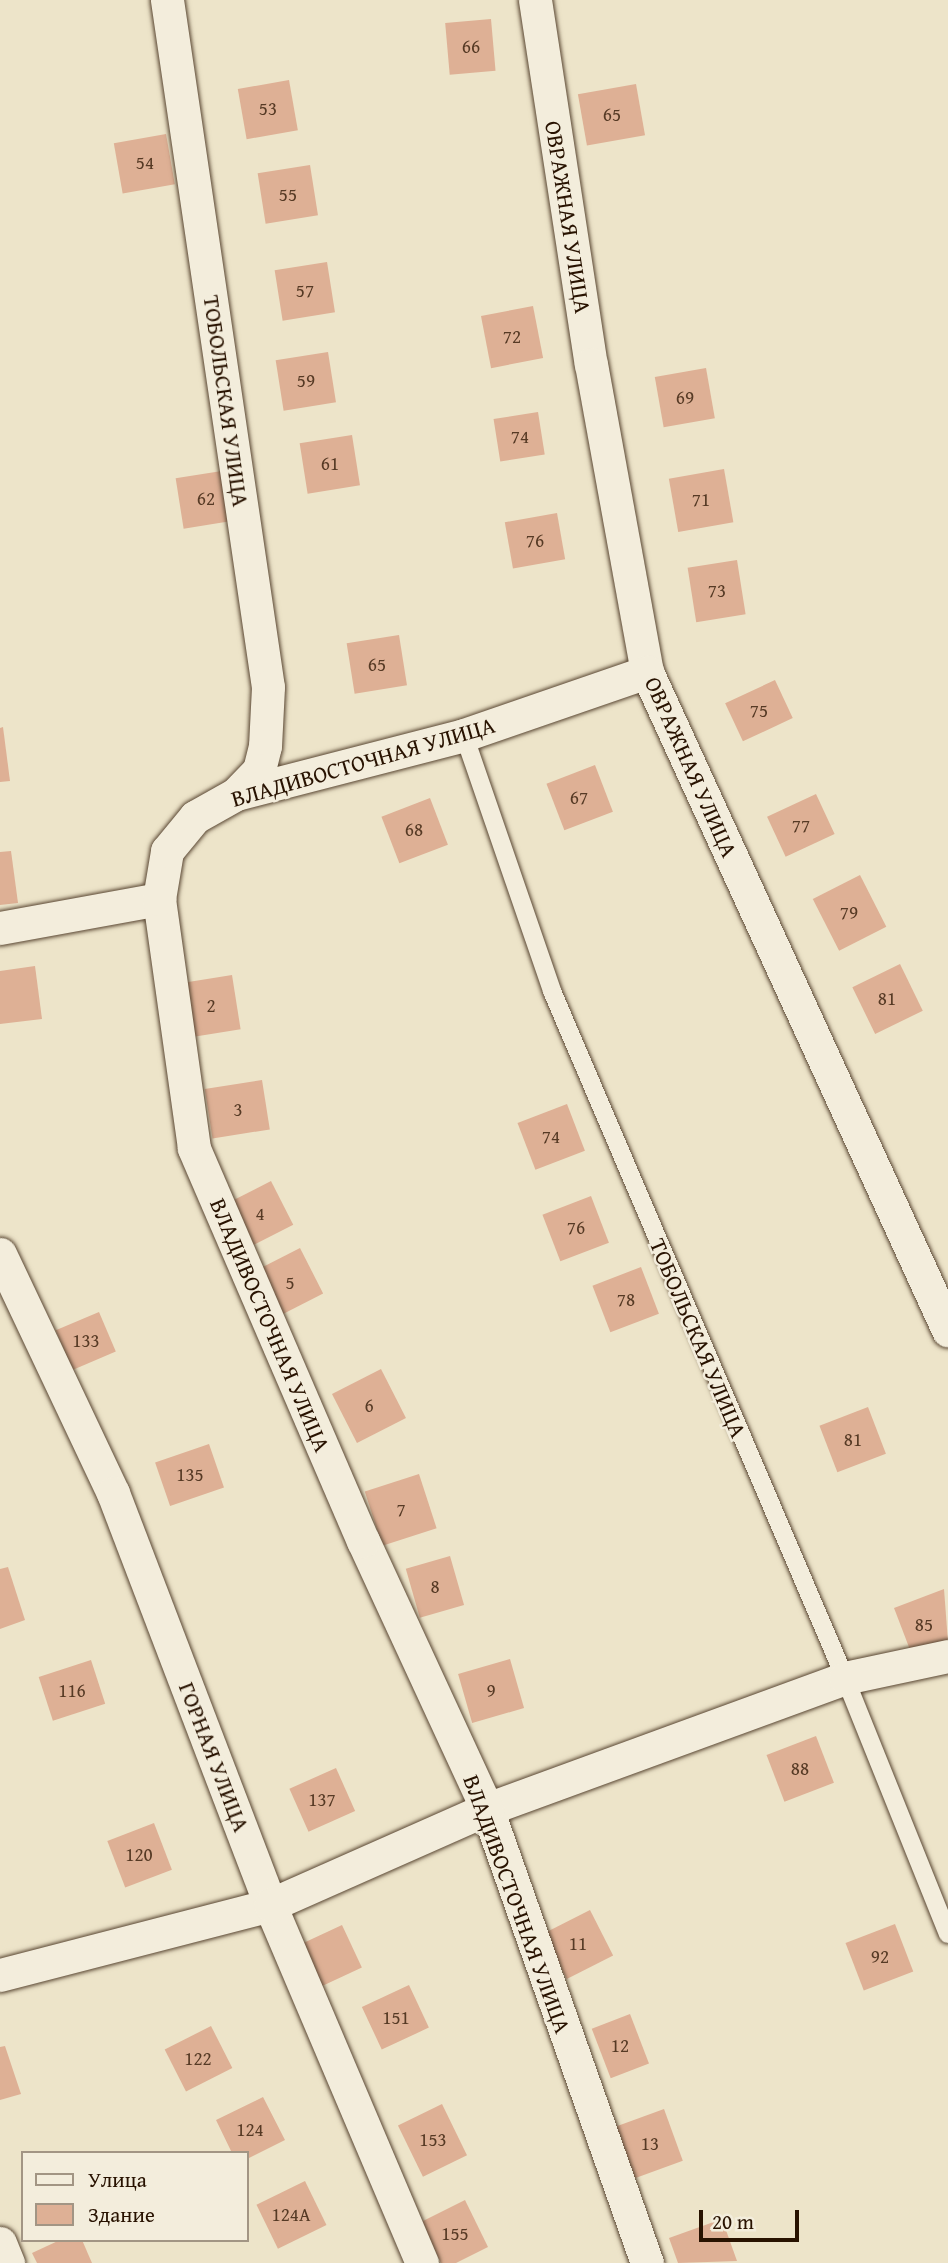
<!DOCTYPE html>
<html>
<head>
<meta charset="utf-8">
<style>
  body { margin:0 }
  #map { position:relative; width:948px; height:2263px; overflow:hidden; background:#ede4c9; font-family:"Gentium Book Plus",serif }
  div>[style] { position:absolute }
  .building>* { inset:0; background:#deb095; transform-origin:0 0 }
  .roads { filter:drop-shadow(0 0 2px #594632) drop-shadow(0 0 2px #594632) }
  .lane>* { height:18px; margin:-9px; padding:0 9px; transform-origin:9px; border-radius:9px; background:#f3eddc }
  .street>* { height:33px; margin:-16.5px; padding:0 16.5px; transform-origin:16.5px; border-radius:16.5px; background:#f3eddc }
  span { translate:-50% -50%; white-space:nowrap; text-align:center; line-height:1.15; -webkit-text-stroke:5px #f3eddc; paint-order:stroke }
  .number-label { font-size:19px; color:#563a25 }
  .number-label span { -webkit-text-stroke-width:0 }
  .street-label { font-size:23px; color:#281200 }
  .legend { position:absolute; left:21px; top:2151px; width:228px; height:91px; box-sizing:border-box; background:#f3eddc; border:2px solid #a29584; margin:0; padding:9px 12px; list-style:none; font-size:21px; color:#281200 }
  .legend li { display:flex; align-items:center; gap:14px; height:35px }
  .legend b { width:35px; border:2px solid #a29584 }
  .scale { position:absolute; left:699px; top:2210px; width:100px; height:32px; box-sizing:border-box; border:4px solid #281200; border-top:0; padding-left:9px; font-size:21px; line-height:24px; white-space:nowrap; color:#281200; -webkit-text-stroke:5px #f3eddc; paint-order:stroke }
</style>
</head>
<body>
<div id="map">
  <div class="building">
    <div style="left:491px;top:19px;width:52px;height:46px;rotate:85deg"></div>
    <div style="left:289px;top:80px;width:51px;height:52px;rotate:80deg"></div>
    <div style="left:636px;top:84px;width:52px;height:59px;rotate:80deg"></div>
    <div style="left:166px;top:134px;width:51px;height:53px;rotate:80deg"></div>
    <div style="left:310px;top:165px;width:51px;height:53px;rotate:81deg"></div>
    <div style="left:327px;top:262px;width:51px;height:53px;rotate:81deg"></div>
    <div style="left:533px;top:306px;width:53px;height:53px;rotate:79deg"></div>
    <div style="left:328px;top:352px;width:51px;height:53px;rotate:81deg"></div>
    <div style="left:706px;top:368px;width:51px;height:52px;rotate:80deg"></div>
    <div style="left:538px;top:412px;width:43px;height:45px;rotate:81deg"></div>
    <div style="left:352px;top:435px;width:51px;height:53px;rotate:81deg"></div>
    <div style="left:724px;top:469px;width:54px;height:56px;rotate:80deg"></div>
    <div style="left:228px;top:470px;width:51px;height:53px;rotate:81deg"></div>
    <div style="left:557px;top:513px;width:47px;height:53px;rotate:80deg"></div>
    <div style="left:737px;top:560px;width:55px;height:50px;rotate:81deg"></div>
    <div style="left:399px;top:635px;width:51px;height:53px;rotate:81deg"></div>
    <div style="left:775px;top:680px;width:42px;height:55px;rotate:65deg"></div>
    <div style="clip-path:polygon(3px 727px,10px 781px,0 782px,0 728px)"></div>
    <div style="left:595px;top:765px;width:50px;height:52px;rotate:69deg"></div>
    <div style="left:816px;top:794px;width:44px;height:54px;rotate:65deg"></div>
    <div style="left:430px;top:798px;width:50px;height:52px;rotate:69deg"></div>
    <div style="clip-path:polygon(11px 851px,18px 903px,0 905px,0 852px)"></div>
    <div style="left:860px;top:875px;width:58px;height:53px;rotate:63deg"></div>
    <div style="left:900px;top:964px;width:52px;height:53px;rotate:64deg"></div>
    <div style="clip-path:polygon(35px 966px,42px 1019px,0 1024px,0 971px)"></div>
    <div style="left:232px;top:975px;width:55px;height:52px;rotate:81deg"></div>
    <div style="left:262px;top:1080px;width:50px;height:58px;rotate:81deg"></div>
    <div style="left:567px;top:1104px;width:50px;height:53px;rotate:69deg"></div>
    <div style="left:271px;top:1181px;width:49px;height:49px;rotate:63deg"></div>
    <div style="left:591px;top:1196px;width:50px;height:52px;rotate:69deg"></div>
    <div style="left:300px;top:1248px;width:51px;height:50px;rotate:63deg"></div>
    <div style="left:641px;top:1267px;width:50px;height:52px;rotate:69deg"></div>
    <div style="left:99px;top:1312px;width:43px;height:47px;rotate:67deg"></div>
    <div style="left:381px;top:1369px;width:55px;height:55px;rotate:63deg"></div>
    <div style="left:868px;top:1407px;width:50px;height:52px;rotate:69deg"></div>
    <div style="left:209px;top:1444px;width:46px;height:57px;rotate:71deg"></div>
    <div style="left:419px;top:1474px;width:57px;height:57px;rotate:72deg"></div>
    <div style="left:450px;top:1556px;width:51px;height:46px;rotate:74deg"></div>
    <div style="clip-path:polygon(8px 1567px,25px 1620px,0 1629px,0 1569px)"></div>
    <div style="clip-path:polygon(944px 1589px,948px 1642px,912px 1655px,894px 1608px)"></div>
    <div style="left:510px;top:1659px;width:51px;height:54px;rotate:74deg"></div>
    <div style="left:91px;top:1660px;width:46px;height:55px;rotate:72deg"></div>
    <div style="left:816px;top:1736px;width:50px;height:53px;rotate:69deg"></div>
    <div style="left:336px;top:1768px;width:47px;height:51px;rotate:66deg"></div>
    <div style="left:154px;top:1823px;width:50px;height:50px;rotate:69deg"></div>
    <div style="left:590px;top:1910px;width:51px;height:52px;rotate:63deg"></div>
    <div style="left:895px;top:1924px;width:51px;height:53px;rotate:69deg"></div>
    <div style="left:342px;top:1925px;width:47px;height:45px;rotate:65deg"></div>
    <div style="left:409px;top:1985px;width:47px;height:52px;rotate:65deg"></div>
    <div style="left:630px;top:2014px;width:53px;height:41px;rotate:69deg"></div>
    <div style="left:211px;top:2026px;width:47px;height:52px;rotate:63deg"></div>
    <div style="clip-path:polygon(5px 2046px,21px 2094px,0 2100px,0 2047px)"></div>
    <div style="clip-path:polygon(263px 2097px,285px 2140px,247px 2159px,247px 2153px,232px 2153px,216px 2120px)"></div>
    <div style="left:442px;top:2104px;width:57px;height:49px;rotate:64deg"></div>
    <div style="left:664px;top:2109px;width:55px;height:51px;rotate:70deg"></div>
    <div style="left:305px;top:2181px;width:49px;height:54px;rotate:64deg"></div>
    <div style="clip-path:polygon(465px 2200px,488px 2247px,456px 2263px,441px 2263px,421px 2222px)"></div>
    <div style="clip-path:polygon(722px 2219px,737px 2261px,678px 2263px,669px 2238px)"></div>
    <div style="clip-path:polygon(60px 2240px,82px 2240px,92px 2263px,37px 2263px,32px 2253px)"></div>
  </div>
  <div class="roads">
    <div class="lane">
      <div style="left:464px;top:735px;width:271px;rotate:71deg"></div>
      <div style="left:552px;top:991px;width:747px;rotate:66.9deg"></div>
      <div style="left:845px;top:1678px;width:276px;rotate:68.1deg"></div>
    </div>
    <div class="street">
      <div style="left:167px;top:0;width:694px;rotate:81.64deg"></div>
      <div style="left:268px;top:687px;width:59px;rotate:92.9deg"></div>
      <div style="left:265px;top:746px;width:25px;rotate:104deg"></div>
      <div style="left:259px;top:770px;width:33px;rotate:134deg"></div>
      <div style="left:535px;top:0;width:368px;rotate:81.3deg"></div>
      <div style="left:591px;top:364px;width:313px;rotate:79.7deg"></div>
      <div style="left:647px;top:672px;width:724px;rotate:65.42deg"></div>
      <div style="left:0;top:928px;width:162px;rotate:-10.3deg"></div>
      <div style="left:0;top:1254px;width:264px;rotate:64.7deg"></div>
      <div style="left:113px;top:1493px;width:441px;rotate:69.1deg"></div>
      <div style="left:270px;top:1905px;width:389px;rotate:67deg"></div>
      <div style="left:0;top:1975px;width:279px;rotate:-14.5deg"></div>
      <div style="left:270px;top:1905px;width:237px;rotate:-23.9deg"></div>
      <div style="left:487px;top:1809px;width:381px;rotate:-20.1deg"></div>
      <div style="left:845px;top:1678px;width:105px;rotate:-12.1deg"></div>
      <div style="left:0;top:2243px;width:22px;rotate:68deg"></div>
      <div style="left:647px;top:2263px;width:481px;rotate:-109.4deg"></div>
      <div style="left:487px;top:1809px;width:295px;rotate:-114.8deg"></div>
      <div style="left:363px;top:1541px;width:428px;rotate:-113.3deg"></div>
      <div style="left:194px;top:1148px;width:251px;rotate:-98deg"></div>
      <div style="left:159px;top:899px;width:49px;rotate:-80.5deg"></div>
      <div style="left:167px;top:851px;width:44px;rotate:-50.5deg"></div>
      <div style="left:195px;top:817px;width:47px;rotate:-29.3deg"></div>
      <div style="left:236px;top:794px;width:236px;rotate:-14.5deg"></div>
      <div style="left:464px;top:735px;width:194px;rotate:-19deg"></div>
    </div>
  </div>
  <div class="number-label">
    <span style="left:471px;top:47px">66</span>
    <span style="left:268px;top:109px">53</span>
    <span style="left:612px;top:115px">65</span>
    <span style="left:145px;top:163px">54</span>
    <span style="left:288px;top:195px">55</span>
    <span style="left:305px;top:291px">57</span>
    <span style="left:512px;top:337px">72</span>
    <span style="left:306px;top:381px">59</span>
    <span style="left:685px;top:398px">69</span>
    <span style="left:520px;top:437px">74</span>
    <span style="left:330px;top:464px">61</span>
    <span style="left:206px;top:499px">62</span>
    <span style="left:701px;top:500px">71</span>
    <span style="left:535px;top:541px">76</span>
    <span style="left:717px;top:591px">73</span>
    <span style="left:377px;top:665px">65</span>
    <span style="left:759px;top:711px">75</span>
    <span style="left:579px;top:798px">67</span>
    <span style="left:801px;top:826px">77</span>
    <span style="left:414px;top:830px">68</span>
    <span style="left:849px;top:913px">79</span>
    <span style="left:887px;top:999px">81</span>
    <span style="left:211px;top:1006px">2</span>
    <span style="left:238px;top:1110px">3</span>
    <span style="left:551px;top:1137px">74</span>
    <span style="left:260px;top:1214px">4</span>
    <span style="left:576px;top:1228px">76</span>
    <span style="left:290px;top:1283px">5</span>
    <span style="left:626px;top:1300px">78</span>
    <span style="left:86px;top:1341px">133</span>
    <span style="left:369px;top:1406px">6</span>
    <span style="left:853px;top:1440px">81</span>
    <span style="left:190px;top:1475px">135</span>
    <span style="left:401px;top:1510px">7</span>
    <span style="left:435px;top:1587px">8</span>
    <span style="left:924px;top:1625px">85</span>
    <span style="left:72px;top:1691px">116</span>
    <span style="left:491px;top:1691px">9</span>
    <span style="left:800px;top:1769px">88</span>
    <span style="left:322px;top:1800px">137</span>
    <span style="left:139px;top:1855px">120</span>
    <span style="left:578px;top:1944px">11</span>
    <span style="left:880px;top:1957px">92</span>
    <span style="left:396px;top:2018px">151</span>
    <span style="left:620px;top:2046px">12</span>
    <span style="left:198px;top:2059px">122</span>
    <span style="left:250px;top:2130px">124</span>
    <span style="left:433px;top:2140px">153</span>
    <span style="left:650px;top:2144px">13</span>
    <span style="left:291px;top:2215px">124А</span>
    <span style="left:455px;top:2234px">155</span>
  </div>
  <div class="street-label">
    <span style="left:568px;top:217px;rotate:81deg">ОВРАЖНАЯ УЛИЦА</span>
    <span style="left:226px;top:401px;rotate:82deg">ТОБОЛЬСКАЯ УЛИЦА</span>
    <span style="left:363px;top:762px;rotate:-16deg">ВЛАДИВОСТОЧНАЯ УЛИЦА</span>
    <span style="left:691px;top:767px;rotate:66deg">ОВРАЖНАЯ УЛИЦА</span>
    <span style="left:270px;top:1325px;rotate:67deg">ВЛАДИВОСТОЧНАЯ УЛИЦА</span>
    <span style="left:698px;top:1338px;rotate:67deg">ТОБОЛЬСКАЯ УЛИЦА</span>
    <span style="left:214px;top:1757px;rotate:69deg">ГОРНАЯ УЛИЦА</span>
    <span style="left:517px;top:1904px;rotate:70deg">ВЛАДИВОСТОЧНАЯ УЛИЦА</span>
  </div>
  <ul class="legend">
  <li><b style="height:9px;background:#f3eddc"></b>Улица</li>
  <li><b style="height:19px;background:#deb095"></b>Здание</li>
  </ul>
  <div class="scale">20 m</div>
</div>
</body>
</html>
